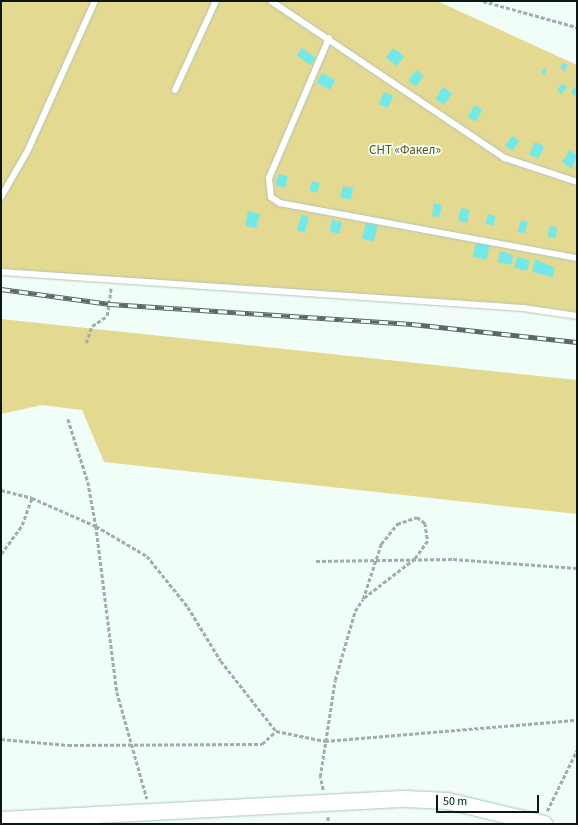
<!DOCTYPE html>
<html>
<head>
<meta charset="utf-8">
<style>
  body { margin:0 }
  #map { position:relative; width:578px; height:825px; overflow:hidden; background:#f0fef7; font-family:"Source Sans 3",sans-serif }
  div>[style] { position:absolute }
  .green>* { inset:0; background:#e4d990 }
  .building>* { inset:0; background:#70e9e8; transform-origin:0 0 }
  .path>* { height:2.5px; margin-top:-1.25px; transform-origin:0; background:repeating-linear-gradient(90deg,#a2ada7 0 4px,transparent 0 6px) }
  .roads { filter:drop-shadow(0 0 1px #afc5b9) drop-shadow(0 0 1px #afc5b9) }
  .service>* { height:6px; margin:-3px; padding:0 3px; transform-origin:3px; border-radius:3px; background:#fff }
  .tertiary>* { height:16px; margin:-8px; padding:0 8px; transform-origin:8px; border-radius:8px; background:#fff }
  .rail>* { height:4.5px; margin-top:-2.25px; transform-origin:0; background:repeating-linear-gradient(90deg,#f0fef7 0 9px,#5e6863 0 18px); box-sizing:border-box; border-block:1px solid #5e6863 }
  span { translate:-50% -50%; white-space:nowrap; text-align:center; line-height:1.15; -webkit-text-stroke:3.5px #f0fef7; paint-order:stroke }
  .park-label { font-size:13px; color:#5f5615 }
  .frame { position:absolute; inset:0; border:2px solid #0e1612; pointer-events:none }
  .scale { position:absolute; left:436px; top:795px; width:103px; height:18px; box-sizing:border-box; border:2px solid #0e1612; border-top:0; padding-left:5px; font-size:12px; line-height:14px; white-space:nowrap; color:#0e1612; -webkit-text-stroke:3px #f0fef7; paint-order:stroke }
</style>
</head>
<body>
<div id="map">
  <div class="green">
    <div style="clip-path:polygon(1px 1px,437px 1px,577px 65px,577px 316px,523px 308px,1px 272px)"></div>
    <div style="clip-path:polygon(1px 319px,577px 380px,577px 514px,104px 462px,82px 410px,42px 405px,1px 414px)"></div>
  </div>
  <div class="building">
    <div style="left:302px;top:48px;width:17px;height:9px;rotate:36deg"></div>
    <div style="left:393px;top:48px;width:14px;height:12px;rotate:36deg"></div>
    <div style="clip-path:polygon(563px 63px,568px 65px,565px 71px,560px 68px)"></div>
    <div style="clip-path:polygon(544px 68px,547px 70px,544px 75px,541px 72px)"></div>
    <div style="left:416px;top:70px;width:10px;height:13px;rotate:37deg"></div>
    <div style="left:322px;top:73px;width:15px;height:11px;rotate:28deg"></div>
    <div style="clip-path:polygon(561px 84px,567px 86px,562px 94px,557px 91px)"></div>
    <div style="left:443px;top:87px;width:11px;height:14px;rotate:34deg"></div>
    <div style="clip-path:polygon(574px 87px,577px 89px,575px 96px,571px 93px)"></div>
    <div style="left:384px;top:92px;width:10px;height:13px;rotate:24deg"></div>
    <div style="left:475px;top:105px;width:9px;height:14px;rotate:32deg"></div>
    <div style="left:512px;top:136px;width:9px;height:12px;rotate:36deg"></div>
    <div style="left:535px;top:142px;width:10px;height:14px;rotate:24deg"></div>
    <div style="clip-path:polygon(570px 150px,577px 155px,572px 169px,562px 162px)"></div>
    <div style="left:278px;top:174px;width:10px;height:12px;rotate:11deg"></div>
    <div style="left:312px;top:181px;width:8px;height:10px;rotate:14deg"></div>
    <div style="clip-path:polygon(343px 186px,353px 188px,351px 200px,340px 197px)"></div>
    <div style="clip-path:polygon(434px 203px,442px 205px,439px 217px,432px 216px)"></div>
    <div style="left:461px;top:208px;width:9px;height:13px;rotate:13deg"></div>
    <div style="clip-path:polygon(248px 211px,260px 214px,256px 228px,245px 226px)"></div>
    <div style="left:488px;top:214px;width:8px;height:10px;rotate:14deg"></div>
    <div style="left:301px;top:215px;width:8px;height:16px;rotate:14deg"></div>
    <div style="left:332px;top:220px;width:10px;height:12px;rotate:11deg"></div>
    <div style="left:521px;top:220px;width:7px;height:12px;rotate:16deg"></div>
    <div style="left:366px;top:223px;width:12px;height:16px;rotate:14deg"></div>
    <div style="left:550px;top:226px;width:8px;height:11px;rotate:14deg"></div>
    <div style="left:476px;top:242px;width:14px;height:15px;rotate:12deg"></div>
    <div style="clip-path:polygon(500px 251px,513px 255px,511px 265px,498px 262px)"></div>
    <div style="left:517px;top:257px;width:13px;height:11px;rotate:13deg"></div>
    <div style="clip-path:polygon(535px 259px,555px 268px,553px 277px,532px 272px)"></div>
  </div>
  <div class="path">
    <div style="left:483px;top:1px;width:98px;rotate:15.5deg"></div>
    <div style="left:86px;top:343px;width:18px;rotate:-71deg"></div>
    <div style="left:92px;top:326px;width:18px;rotate:-34deg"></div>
    <div style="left:107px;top:316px;width:28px;rotate:-82deg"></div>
    <div style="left:68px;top:419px;width:66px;rotate:72.4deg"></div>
    <div style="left:88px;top:482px;width:45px;rotate:79.7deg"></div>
    <div style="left:96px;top:526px;width:167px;rotate:82.8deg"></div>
    <div style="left:117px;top:692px;width:111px;rotate:74.3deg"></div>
    <div style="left:1px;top:490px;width:32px;rotate:14deg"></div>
    <div style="left:32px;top:498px;width:70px;rotate:23.6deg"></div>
    <div style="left:96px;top:526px;width:59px;rotate:30.5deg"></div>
    <div style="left:147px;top:556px;width:65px;rotate:51.2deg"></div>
    <div style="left:188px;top:607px;width:63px;rotate:58.6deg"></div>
    <div style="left:221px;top:661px;width:89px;rotate:51.8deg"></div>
    <div style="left:276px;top:731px;width:50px;rotate:11.5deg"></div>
    <div style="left:325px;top:741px;width:253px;rotate:-4.8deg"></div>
    <div style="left:1px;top:554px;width:36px;rotate:-54deg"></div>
    <div style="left:22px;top:525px;width:29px;rotate:-70deg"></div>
    <div style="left:316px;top:561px;width:137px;rotate:-0.8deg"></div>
    <div style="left:453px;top:559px;width:124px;rotate:4.2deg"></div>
    <div style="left:1px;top:739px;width:67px;rotate:5.1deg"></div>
    <div style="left:68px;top:745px;width:194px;rotate:-0.3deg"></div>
    <div style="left:262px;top:744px;width:19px;rotate:-43deg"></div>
    <div style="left:323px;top:790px;width:13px;rotate:-103deg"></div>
    <div style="left:320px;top:777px;width:98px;rotate:-81.2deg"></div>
    <div style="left:335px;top:680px;width:72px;rotate:-73.8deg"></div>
    <div style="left:355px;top:611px;width:14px;rotate:-56deg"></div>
    <div style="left:363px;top:599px;width:58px;rotate:-71.9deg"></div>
    <div style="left:381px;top:544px;width:26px;rotate:-51deg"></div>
    <div style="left:397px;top:524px;width:21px;rotate:-19deg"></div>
    <div style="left:417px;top:517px;width:10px;rotate:37deg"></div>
    <div style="left:425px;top:523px;width:18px;rotate:81deg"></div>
    <div style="left:428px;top:541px;width:22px;rotate:126deg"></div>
    <div style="left:415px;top:559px;width:66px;rotate:142.4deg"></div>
    <div style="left:547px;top:811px;width:68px;rotate:-63.8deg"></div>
    <div style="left:328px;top:817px;width:7px;rotate:82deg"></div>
  </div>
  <div class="roads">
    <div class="service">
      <div style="left:271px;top:1px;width:282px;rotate:33.9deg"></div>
      <div style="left:505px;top:158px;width:76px;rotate:18.4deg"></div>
      <div style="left:329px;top:38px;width:152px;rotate:113.2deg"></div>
      <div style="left:269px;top:178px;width:19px;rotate:84deg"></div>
      <div style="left:271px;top:197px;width:11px;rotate:34deg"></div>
      <div style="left:280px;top:203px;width:302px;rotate:10.5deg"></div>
      <div style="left:175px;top:90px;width:98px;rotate:-65.3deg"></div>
      <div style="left:1px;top:197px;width:54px;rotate:-60.1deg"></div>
      <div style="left:28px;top:150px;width:163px;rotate:-65.8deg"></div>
      <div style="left:1px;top:272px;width:523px;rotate:3.95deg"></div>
      <div style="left:523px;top:308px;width:55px;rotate:8.4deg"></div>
    </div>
    <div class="tertiary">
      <div style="left:1px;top:820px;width:405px;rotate:-3deg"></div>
      <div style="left:405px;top:799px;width:43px;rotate:2.7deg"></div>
      <div style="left:448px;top:801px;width:99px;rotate:13.5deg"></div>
    </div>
  </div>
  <div class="rail">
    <div style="left:1px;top:289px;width:110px;rotate:7.8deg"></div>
    <div style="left:110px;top:304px;width:303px;rotate:3.8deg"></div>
    <div style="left:412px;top:324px;width:166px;rotate:6.2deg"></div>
  </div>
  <div class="park-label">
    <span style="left:405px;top:150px">СНТ «Факел»</span>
  </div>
  <div class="frame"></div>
  <div class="scale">50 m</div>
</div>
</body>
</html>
